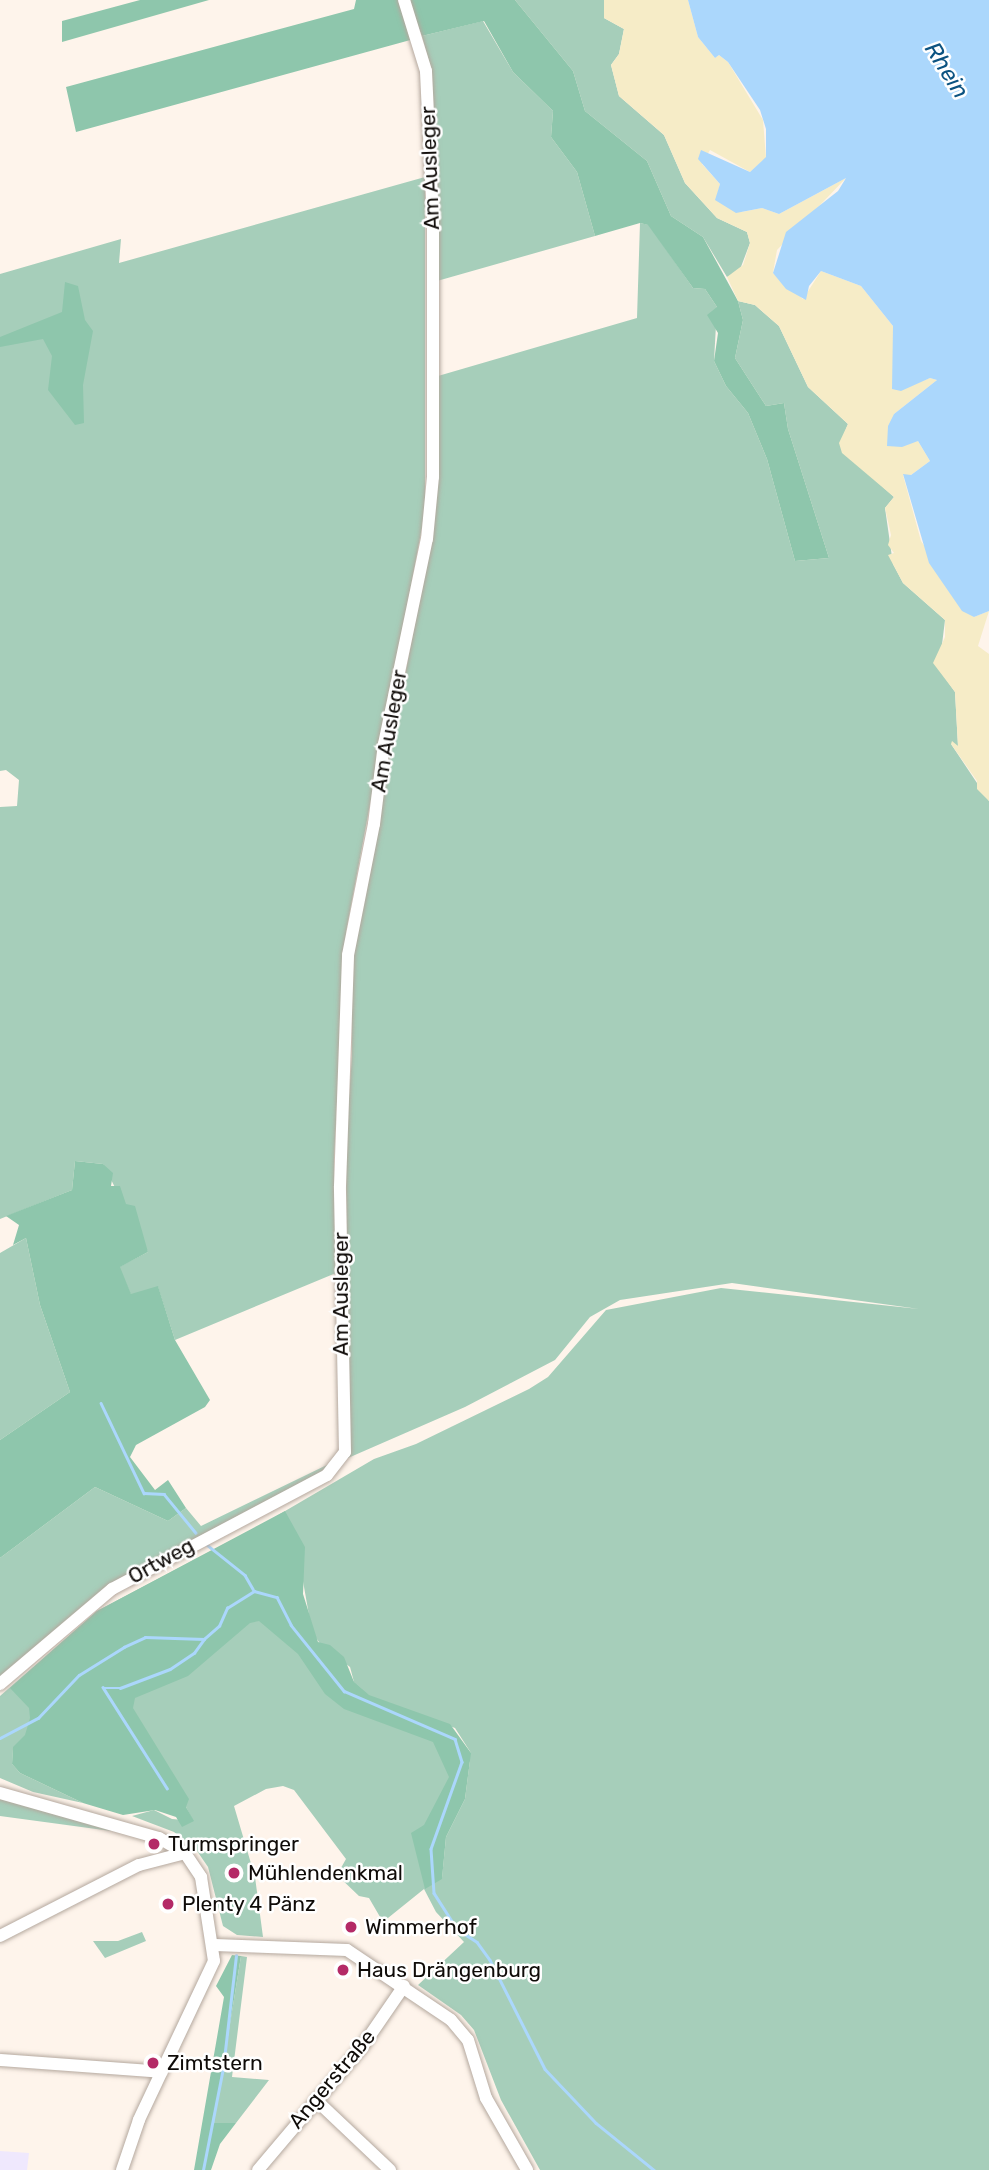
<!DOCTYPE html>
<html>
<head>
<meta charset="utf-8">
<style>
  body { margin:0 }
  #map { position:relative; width:989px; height:2170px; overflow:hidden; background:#fef4eb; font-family:Rubik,sans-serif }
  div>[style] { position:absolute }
  .education>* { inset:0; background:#efe8fd }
  .green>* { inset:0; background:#a6ceba }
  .forest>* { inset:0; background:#8ec6ac }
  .sand>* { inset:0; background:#f6ecc7 }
  .water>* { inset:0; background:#abd7fc }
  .stream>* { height:2.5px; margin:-1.25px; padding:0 1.25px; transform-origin:1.25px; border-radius:1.25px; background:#abd7fc }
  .roads { filter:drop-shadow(0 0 2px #b4a89e) drop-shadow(0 0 2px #b4a89e) }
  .minor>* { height:12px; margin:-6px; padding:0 6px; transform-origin:6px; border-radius:6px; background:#fff }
  .dots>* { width:19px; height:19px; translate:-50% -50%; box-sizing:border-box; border:4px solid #fff; border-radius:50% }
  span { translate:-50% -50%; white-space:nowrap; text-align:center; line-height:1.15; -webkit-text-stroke:5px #fff; paint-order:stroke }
  .street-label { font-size:21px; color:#0f0b08 }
  .poi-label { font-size:21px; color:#0f0b08 }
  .left { translate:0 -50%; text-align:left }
  .water-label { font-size:23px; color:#0c5381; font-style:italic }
</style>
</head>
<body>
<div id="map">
  <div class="education">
    <div style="clip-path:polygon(0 2151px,29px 2153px,27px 2170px,0 2170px)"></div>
  </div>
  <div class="green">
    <div style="clip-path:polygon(515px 0,604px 0,604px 18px,624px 29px,619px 54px,611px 65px,619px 96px,664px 135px,685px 183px,717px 218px,747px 232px,750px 243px,739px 272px,727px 277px,703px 237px,671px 216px,647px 161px,585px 111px,573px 71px)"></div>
    <div style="clip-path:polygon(483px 21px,513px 72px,553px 111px,551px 137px,577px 172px,595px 236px,437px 281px,431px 69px,422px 36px)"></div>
    <div style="clip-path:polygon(425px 177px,425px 511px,346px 932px,334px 1159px,336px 1273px,175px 1340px,158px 1287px,131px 1295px,119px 1267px,148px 1252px,103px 1164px,75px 1161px,72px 1190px,0 1219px,0 807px,17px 806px,19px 780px,6px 770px,0 771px,0 274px,121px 239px,119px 263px)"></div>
    <div style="clip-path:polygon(evenodd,640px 223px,649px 225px,693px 288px,705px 289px,717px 307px,714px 361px,726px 386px,748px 413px,767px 459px,795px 561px,829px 558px,788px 429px,784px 403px,766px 406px,735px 358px,743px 320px,738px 301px,755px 305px,779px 326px,808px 387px,848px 424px,844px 434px,846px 454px,894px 497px,885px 508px,893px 564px,903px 583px,945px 620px,939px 669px,955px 692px,958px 746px,951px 744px,989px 801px,989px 2170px,540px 2170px,501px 2100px,474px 2030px,461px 2015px,418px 1985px,464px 1942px,436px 1912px,424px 1889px,383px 1922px,369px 1898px,359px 1896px,337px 1875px,346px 1859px,294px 1790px,283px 1786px,266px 1789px,234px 1806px,255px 1877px,263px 1937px,237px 1935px,223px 1926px,208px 1867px,195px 1848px,174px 1832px,132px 1816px,154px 1810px,172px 1819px,193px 1821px,186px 1807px,13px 1749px,12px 1764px,20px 1773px,83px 1803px,33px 1792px,0 1778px,0 1696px,97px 1611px,268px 1521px,374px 1459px,416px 1444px,529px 1389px,548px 1377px,606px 1310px,721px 1288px,919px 1309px,732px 1283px,620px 1300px,590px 1317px,555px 1360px,465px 1407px,348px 1458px,346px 1140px,352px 1056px,352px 955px,420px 597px,438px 376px,637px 318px,640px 223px,304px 1548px,301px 1570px,312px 1632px,321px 1645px,350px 1667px,354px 1682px,369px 1695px,314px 1647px,286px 1596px,304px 1548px,640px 223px,371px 1697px,455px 1728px,471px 1753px,371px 1697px,640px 223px,470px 1760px,465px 1799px,446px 1837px,442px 1878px,437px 1877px,444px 1827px,470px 1760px)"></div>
    <div style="clip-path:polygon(26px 1238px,40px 1305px,70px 1392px,0 1440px,0 1253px)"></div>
    <div style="clip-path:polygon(331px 1463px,328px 1469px,110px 1585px,0 1680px,0 1558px,95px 1487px,168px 1521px,186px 1508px,201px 1526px)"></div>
    <div style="clip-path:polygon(0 1798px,112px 1830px,111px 1831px,0 1816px)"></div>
    <div style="clip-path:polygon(142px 1932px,146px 1941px,105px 1958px,93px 1941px,118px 1941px)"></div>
    <div style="clip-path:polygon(241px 1956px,247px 1957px,232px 2077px,269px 2080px,236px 2123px,214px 2123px)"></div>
  </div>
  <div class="forest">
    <div style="clip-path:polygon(140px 0,209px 0,62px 42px,62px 21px)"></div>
    <div style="clip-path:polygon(356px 0,398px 0,414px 39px,76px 132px,66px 87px,354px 9px)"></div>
    <div style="clip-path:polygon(408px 0,515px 0,573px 71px,585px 111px,647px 161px,671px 216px,703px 237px,738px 301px,743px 320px,735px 358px,766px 406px,784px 403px,788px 429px,829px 558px,795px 561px,767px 459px,748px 413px,726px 386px,714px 361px,718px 333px,707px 315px,717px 307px,705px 289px,693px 288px,648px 225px,640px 223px,595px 236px,577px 172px,551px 137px,553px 111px,513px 72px,484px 21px,422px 36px)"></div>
    <div style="clip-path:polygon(65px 282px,78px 286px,85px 320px,93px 331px,83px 385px,84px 423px,75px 425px,48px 390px,52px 356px,43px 339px,0 347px,0 337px,62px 312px)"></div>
    <div style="clip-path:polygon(75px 1161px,103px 1164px,113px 1173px,111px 1186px,120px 1186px,126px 1204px,135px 1206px,148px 1252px,120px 1267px,131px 1294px,158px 1286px,175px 1340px,210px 1400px,205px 1407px,136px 1445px,130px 1457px,155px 1490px,168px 1480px,186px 1508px,168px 1521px,95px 1487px,0 1558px,0 1440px,70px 1392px,40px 1305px,26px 1238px,13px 1245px,19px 1225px,6px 1216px,72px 1190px)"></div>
    <div style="clip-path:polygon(285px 1511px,305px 1547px,303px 1594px,318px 1642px,330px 1645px,344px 1657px,354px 1682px,369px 1695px,450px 1724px,471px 1753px,465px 1799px,446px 1837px,442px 1879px,425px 1889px,411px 1833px,424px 1825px,449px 1777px,433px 1742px,344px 1709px,325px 1694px,298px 1654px,259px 1621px,250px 1623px,188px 1676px,135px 1698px,133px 1708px,189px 1799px,186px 1807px,194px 1821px,182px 1827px,176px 1817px,155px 1810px,123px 1815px,83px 1803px,20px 1773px,12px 1764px,13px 1747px,25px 1735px,30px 1718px,29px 1708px,10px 1688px,97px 1611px)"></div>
    <div style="clip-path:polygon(232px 1955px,241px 1956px,214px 2123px,236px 2123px,220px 2144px,211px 2170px,194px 2170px,224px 1997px,216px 1986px)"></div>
  </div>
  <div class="sand">
    <div style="clip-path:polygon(604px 0,688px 0,698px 37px,715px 58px,719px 55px,728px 62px,763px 120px,766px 158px,750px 172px,710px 150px,702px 164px,720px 184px,718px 192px,742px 212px,762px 208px,779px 214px,846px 178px,777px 250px,773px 273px,803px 299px,821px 271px,861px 286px,893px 326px,905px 388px,930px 378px,937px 380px,894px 414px,891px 445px,918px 441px,930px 461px,911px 475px,903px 475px,921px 541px,974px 617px,989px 611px,978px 646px,989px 654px,989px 801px,977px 789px,977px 781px,951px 744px,952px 741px,958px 746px,955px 692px,933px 663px,945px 637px,945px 620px,903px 583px,888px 555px,894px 553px,888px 545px,891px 535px,885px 508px,894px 497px,842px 453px,839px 443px,848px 424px,808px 387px,779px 326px,755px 305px,738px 301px,727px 277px,743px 265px,750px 243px,747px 232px,717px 218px,685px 183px,664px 135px,619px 96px,611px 65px,619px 54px,624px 29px,604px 18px)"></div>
  </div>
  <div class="water">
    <div style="clip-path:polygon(688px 0,989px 0,989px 611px,974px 617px,962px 611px,929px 563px,903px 474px,911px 475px,930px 461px,918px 441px,902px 447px,887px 446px,888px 426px,894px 414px,937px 380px,930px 378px,901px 391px,892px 389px,893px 326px,861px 286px,821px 271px,809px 286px,806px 300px,786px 289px,773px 273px,786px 232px,838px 191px,846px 178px,779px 214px,762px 208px,736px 213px,715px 200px,720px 184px,698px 159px,701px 150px,750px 172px,766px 157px,766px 129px,760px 110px,728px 62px,719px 55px,715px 58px,698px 37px)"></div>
  </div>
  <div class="stream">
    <div style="left:101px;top:1403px;width:100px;rotate:64.5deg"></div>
    <div style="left:144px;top:1493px;width:20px;rotate:3deg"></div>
    <div style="left:164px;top:1494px;width:50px;rotate:50.6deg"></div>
    <div style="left:206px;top:1544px;width:50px;rotate:38.5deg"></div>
    <div style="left:245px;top:1575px;width:16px;rotate:60deg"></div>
    <div style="left:0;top:1738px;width:43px;rotate:-27.8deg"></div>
    <div style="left:38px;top:1718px;width:59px;rotate:-46.4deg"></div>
    <div style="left:79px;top:1675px;width:53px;rotate:-31.9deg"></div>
    <div style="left:124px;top:1647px;width:23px;rotate:-25deg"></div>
    <div style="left:145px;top:1637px;width:59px;rotate:1.9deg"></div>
    <div style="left:204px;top:1639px;width:20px;rotate:-41deg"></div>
    <div style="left:219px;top:1626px;width:20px;rotate:-66deg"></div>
    <div style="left:227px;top:1608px;width:32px;rotate:-32deg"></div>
    <div style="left:254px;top:1591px;width:24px;rotate:15deg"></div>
    <div style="left:277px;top:1597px;width:31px;rotate:63deg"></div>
    <div style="left:291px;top:1625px;width:85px;rotate:51.2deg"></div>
    <div style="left:344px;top:1691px;width:121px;rotate:23.4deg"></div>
    <div style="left:455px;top:1739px;width:24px;rotate:73deg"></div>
    <div style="left:462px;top:1762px;width:92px;rotate:109.6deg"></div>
    <div style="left:431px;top:1849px;width:44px;rotate:86.1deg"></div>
    <div style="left:434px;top:1893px;width:43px;rotate:57.4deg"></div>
    <div style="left:457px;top:1929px;width:24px;rotate:33deg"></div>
    <div style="left:477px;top:1942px;width:22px;rotate:54deg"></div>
    <div style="left:490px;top:1960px;width:122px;rotate:63.2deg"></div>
    <div style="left:545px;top:2069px;width:74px;rotate:46.6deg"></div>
    <div style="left:596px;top:2123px;width:75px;rotate:39deg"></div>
    <div style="left:167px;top:1789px;width:120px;rotate:-122.4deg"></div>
    <div style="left:103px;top:1688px;width:17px"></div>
    <div style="left:120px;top:1688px;width:53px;rotate:-20.8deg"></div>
    <div style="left:170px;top:1669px;width:29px;rotate:-34deg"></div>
    <div style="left:194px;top:1653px;width:17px;rotate:-54deg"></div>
    <div style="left:203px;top:2170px;width:104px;rotate:-78.9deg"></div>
    <div style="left:223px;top:2068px;width:113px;rotate:-83.4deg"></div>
  </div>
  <div class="roads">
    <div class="minor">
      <div style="left:0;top:1684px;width:147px;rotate:-40.3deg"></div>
      <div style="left:112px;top:1589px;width:243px;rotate:-27.9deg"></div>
      <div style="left:327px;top:1475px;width:29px;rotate:-52deg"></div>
      <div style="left:345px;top:1452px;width:266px;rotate:-91.1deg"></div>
      <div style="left:340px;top:1186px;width:231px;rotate:-88deg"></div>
      <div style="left:348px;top:955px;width:134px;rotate:-78.8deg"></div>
      <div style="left:374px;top:824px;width:81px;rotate:-82.9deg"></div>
      <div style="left:384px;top:744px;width:209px;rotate:-78.2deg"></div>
      <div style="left:427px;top:539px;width:62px;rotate:-84.5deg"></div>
      <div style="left:433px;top:477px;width:257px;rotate:-90deg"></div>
      <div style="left:433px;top:220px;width:149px;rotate:-92.7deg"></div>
      <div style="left:426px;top:71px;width:74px;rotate:-107.2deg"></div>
      <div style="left:0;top:1793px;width:165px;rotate:15.8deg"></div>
      <div style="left:159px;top:1838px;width:30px;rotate:30deg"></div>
      <div style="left:185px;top:1853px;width:29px;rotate:56deg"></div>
      <div style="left:201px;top:1877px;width:85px;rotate:81.2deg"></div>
      <div style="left:214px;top:1961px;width:176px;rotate:115.3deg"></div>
      <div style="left:139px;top:2120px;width:53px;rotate:108.8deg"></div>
      <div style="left:0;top:1936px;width:156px;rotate:-27.1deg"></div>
      <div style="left:139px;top:1865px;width:48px;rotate:-14.6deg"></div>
      <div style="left:215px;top:1945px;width:132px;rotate:2.2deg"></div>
      <div style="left:347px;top:1950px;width:125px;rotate:33.9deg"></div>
      <div style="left:451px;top:2020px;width:26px;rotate:50deg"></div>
      <div style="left:468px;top:2040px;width:61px;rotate:72.8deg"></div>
      <div style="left:486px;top:2098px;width:83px;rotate:60.3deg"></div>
      <div style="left:0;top:2060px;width:162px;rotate:4.2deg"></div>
      <div style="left:316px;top:2100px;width:102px;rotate:43.4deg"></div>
      <div style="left:258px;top:2170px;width:161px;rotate:-49.8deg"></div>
      <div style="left:362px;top:2047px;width:74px;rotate:-55.5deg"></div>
    </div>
  </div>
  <div class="dots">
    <div style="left:154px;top:1844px;background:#b42a67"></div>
    <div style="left:234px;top:1873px;background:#b42a67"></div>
    <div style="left:168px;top:1904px;background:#b42a67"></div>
    <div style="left:351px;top:1927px;background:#b42a67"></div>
    <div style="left:343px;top:1970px;background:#b42a67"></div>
    <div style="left:153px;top:2063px;background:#b42a67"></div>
  </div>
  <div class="street-label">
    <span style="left:430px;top:168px;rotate:-92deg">Am Ausleger</span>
    <span style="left:389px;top:731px;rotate:-80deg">Am Ausleger</span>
    <span style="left:341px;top:1294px;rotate:-90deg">Am Ausleger</span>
    <span style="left:161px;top:1561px;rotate:-29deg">Ortweg</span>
    <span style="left:332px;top:2079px;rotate:-50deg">Angerstraße</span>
  </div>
  <div class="poi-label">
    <span class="left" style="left:168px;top:1844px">Turmspringer</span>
    <span class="left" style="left:248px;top:1873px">Mühlendenkmal</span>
    <span class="left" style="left:182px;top:1904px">Plenty 4 Pänz</span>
    <span class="left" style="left:365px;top:1927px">Wimmerhof</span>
    <span class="left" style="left:357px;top:1970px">Haus Drängenburg</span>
    <span class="left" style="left:167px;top:2063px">Zimtstern</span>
  </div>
  <div class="water-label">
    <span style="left:947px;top:70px;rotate:58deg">Rhein</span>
  </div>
</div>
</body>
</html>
